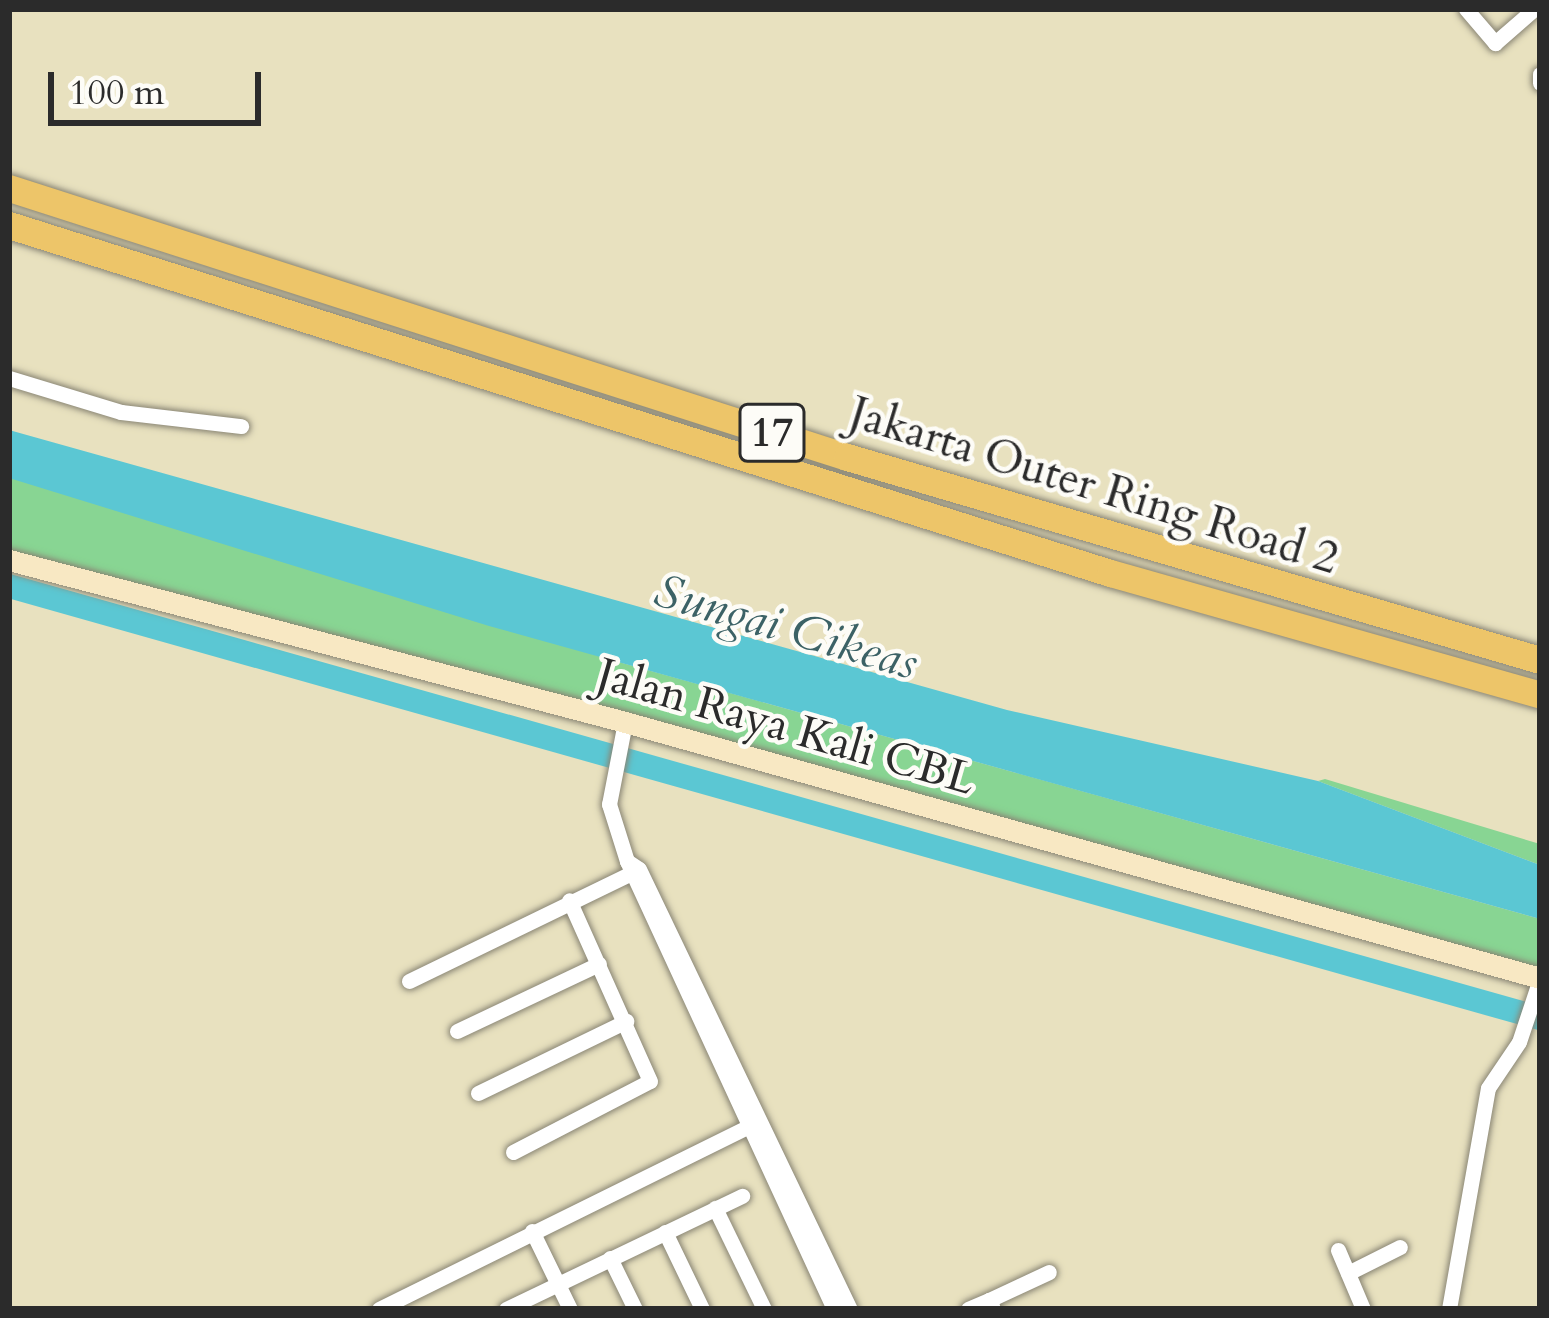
<!DOCTYPE html>
<html>
<head>
<meta charset="utf-8">
<style>
  body { margin:0 }
  #map { position:relative; width:1549px; height:1318px; overflow:hidden; background:#e8e1bf; font-family:Cardo,serif }
  div>[style] { position:absolute }
  .green>* { inset:0; background:#88d593 }
  .water>* { inset:0; background:#5bc7d3 }
  .river>* { height:24px; margin:-12px; padding:0 12px; transform-origin:12px; border-radius:12px; background:#5bc7d3 }
  .roads { filter:drop-shadow(0 0 3px #8a8675) drop-shadow(0 0 3px #8a8675) }
  .street>* { height:15px; margin:-7.5px; padding:0 7.5px; transform-origin:7.5px; border-radius:7.5px; background:#fff }
  .secondary>* { height:21px; margin:-10.5px; padding:0 10.5px; transform-origin:10.5px; border-radius:10.5px; background:#f8e8c3 }
  .highway>* { height:27px; margin:-13.5px; padding:0 13.5px; transform-origin:13.5px; border-radius:13.5px; background:#edc569 }
  span { translate:-50% -50%; white-space:nowrap; text-align:center; line-height:1.15; -webkit-text-stroke:9px #fdfcf7; paint-order:stroke }
  .shield-label span { padding:3px 9px; background:#fdfcf7; border:3px solid; border-radius:9px; -webkit-text-stroke-width:0 }
  .shield-label { font-size:42px; color:#2b2b2b; font-weight:700 }
  .street-label { font-size:45px; color:#2b2b2b }
  .water-label { font-size:48px; color:#3c6266; font-style:italic }
  .frame { position:absolute; inset:0; border:12px solid #2b2b2b; pointer-events:none }
  .scale { position:absolute; left:48px; top:72px; width:213px; height:54px; box-sizing:border-box; border:6px solid #2b2b2b; border-top:0; padding-left:15px; font-size:36px; line-height:42px; white-space:nowrap; color:#2b2b2b; -webkit-text-stroke:9px #fdfcf7; paint-order:stroke }
</style>
</head>
<body>
<div id="map">
  <div class="green">
    <div style="clip-path:polygon(9px 477px,615px 661px,1540px 919px,1540px 978px,9px 558px)"></div>
    <div style="clip-path:polygon(1325px 779px,1540px 844px,1540px 865px,1318px 781px)"></div>
  </div>
  <div class="water">
    <div style="clip-path:polygon(9px 430px,1007px 710px,1318px 781px,1540px 865px,1540px 919px,489px 626px,9px 478px)"></div>
  </div>
  <div class="river">
    <div style="left:9px;top:586px;width:1591px;rotate:15.76deg"></div>
  </div>
  <div class="roads">
    <div class="street">
      <div style="left:1466px;top:9px;width:45px;rotate:49.5deg"></div>
      <div style="left:1495px;top:43px;width:52px;rotate:-41.1deg"></div>
      <div style="left:1540px;top:74px;width:9px;rotate:90deg"></div>
      <div style="left:9px;top:378px;width:117px;rotate:16.9deg"></div>
      <div style="left:121px;top:412px;width:121px;rotate:6.7deg"></div>
      <div style="left:625px;top:722px;width:84px;rotate:101deg"></div>
      <div style="left:609px;top:804px;width:60px;rotate:72.5deg"></div>
      <div style="left:409px;top:981px;width:249px;rotate:-25.9deg"></div>
      <div style="left:457px;top:1031px;width:157px;rotate:-25.3deg"></div>
      <div style="left:478px;top:1093px;width:165px;rotate:-25.9deg"></div>
      <div style="left:513px;top:1152px;width:154px;rotate:-27.4deg"></div>
      <div style="left:650px;top:1081px;width:198px;rotate:-114.1deg"></div>
      <div style="left:715px;top:1208px;width:112px;rotate:64.1deg"></div>
      <div style="left:532px;top:1231px;width:87px;rotate:64deg"></div>
      <div style="left:665px;top:1232px;width:85px;rotate:64.3deg"></div>
      <div style="left:1338px;top:1250px;width:64px;rotate:67deg"></div>
      <div style="left:610px;top:1258px;width:57px;rotate:63.9deg"></div>
      <div style="left:1348px;top:1273px;width:58px;rotate:-26.6deg"></div>
      <div style="left:989px;top:1300px;width:66px;rotate:-25deg"></div>
      <div style="left:379px;top:1309px;width:415px;rotate:-26.3deg"></div>
      <div style="left:506px;top:1309px;width:262px;rotate:-25.6deg"></div>
      <div style="left:834px;top:1309px;width:494px;rotate:-114.8deg"></div>
      <div style="left:627px;top:861px;width:14px;rotate:34deg"></div>
      <div style="left:639px;top:869px;width:488px;rotate:64.4deg"></div>
      <div style="left:968px;top:1309px;width:23px;rotate:-23deg"></div>
      <div style="left:989px;top:1300px;width:7px;rotate:63deg"></div>
      <div style="left:1449px;top:1309px;width:224px;rotate:-80deg"></div>
      <div style="left:1488px;top:1088px;width:55px;rotate:-56deg"></div>
      <div style="left:1519px;top:1042px;width:66px;rotate:-71.6deg"></div>
    </div>
    <div class="secondary">
      <div style="left:9px;top:560px;width:637px;rotate:14.73deg"></div>
      <div style="left:625px;top:722px;width:950px;rotate:15.63deg"></div>
    </div>
    <div class="highway">
      <div style="left:9px;top:188px;width:880px;rotate:17.8deg"></div>
      <div style="left:847px;top:457px;width:722px;rotate:16.33deg"></div>
      <div style="left:9px;top:225px;width:1155px;rotate:17.54deg"></div>
      <div style="left:1110px;top:573px;width:447px;rotate:15.8deg"></div>
    </div>
  </div>
  <div class="shield-label">
    <span style="left:772px;top:433px">17</span>
  </div>
  <div class="street-label">
    <span style="left:1094px;top:486px;rotate:17deg">Jakarta Outer Ring Road 2</span>
    <span style="left:786px;top:727px;rotate:16deg">Jalan Raya Kali CBL</span>
  </div>
  <div class="water-label">
    <span style="left:786px;top:627px;rotate:16deg">Sungai Cikeas</span>
  </div>
  <div class="frame"></div>
  <div class="scale">100 m</div>
</div>
</body>
</html>
